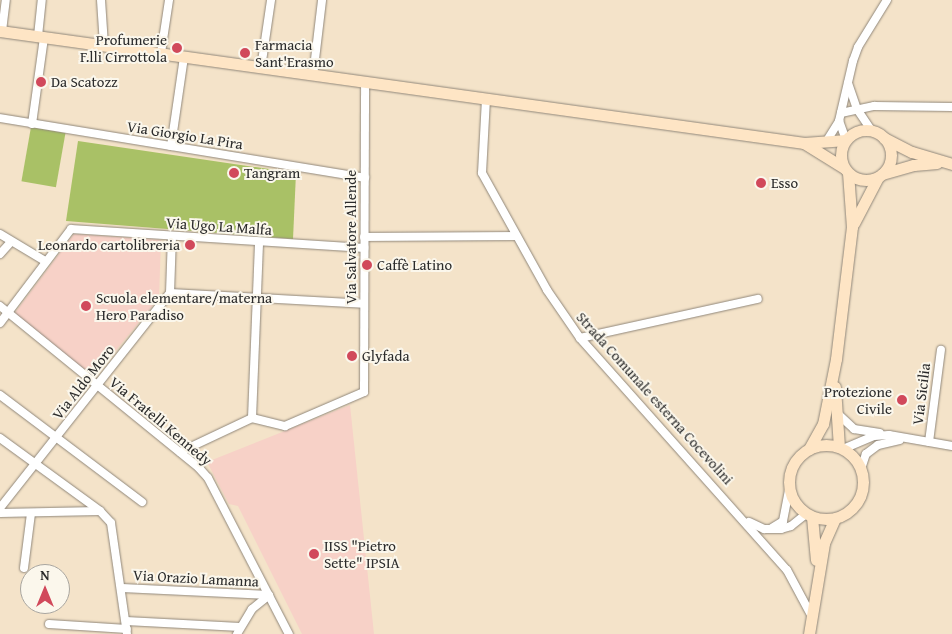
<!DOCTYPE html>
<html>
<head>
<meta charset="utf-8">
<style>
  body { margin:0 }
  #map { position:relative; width:952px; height:634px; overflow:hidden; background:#f4e3c9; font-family:"Gentium Book Plus",serif }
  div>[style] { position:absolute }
  .built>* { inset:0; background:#f7d1c7 }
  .green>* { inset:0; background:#a9c166; transform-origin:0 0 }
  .roads { filter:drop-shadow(0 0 1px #90877a) drop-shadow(0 0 1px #90877a) }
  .minor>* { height:8px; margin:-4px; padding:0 4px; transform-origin:4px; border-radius:4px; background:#fff }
  .secondary>* { height:11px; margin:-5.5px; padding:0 5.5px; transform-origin:5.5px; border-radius:5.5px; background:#fee5c5 }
  .secondary>.ring { margin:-5.5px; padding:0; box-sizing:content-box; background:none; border:11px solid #fee5c5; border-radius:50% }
  .dots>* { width:14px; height:14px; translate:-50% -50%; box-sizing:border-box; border:2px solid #fbf7ec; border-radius:50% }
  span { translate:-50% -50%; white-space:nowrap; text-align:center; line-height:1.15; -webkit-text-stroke:4px #fbf7ec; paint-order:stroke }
  .poi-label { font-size:15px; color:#2b2b2b }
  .right { translate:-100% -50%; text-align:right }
  .left { translate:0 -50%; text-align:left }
  .street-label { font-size:15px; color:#2b2b2b }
  .north { position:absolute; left:20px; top:564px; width:50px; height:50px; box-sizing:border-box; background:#fbf7ec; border:1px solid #a8a59f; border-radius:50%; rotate:0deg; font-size:14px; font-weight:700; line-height:20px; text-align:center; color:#2b2b2b }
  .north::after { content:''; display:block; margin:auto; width:18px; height:22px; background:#d1495b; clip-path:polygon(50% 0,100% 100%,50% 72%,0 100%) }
</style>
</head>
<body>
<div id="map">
  <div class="built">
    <div style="clip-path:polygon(74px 234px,161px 240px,159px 298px,94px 377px,14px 314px)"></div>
    <div style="clip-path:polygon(350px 405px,374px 634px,302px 634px,238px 506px,229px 504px,207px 462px)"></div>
  </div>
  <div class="green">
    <div style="left:31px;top:127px;width:35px;height:55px;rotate:10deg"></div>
    <div style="clip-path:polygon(78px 141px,296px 173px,293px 239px,66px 221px)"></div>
  </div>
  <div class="roads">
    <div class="minor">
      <div style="left:101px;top:0;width:45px;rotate:86.2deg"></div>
      <div style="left:2px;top:31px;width:31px;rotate:-83deg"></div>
      <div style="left:38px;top:36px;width:36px;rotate:-84deg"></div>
      <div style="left:161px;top:53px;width:54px;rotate:-81.4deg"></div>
      <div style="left:261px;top:68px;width:69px;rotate:-81.6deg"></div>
      <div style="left:313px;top:76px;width:77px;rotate:-83.2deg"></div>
      <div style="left:848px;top:83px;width:28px;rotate:71deg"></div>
      <div style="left:857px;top:109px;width:27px;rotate:56deg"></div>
      <div style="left:486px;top:99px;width:74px;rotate:93.1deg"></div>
      <div style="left:482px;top:173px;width:134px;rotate:60.9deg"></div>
      <div style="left:547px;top:290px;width:58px;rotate:55.5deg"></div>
      <div style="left:580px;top:338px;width:311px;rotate:48.3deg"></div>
      <div style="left:787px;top:570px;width:51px;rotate:61.9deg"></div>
      <div style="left:841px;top:113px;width:34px;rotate:-12deg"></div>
      <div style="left:874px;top:106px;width:78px;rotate:0.7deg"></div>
      <div style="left:0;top:118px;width:370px;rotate:9.3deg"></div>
      <div style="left:32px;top:124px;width:88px;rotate:-82.1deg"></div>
      <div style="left:846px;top:140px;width:20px;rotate:-110deg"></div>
      <div style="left:839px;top:121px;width:62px;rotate:-76.9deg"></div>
      <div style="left:853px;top:61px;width:15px;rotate:-70deg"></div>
      <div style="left:858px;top:47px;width:55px;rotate:-58.3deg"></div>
      <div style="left:826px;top:142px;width:25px;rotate:-58deg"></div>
      <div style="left:171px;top:146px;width:90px;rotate:-81.7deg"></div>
      <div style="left:0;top:234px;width:52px;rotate:31deg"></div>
      <div style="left:364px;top:237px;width:151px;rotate:-0.4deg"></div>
      <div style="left:0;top:254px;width:15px;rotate:-48deg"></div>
      <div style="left:170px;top:293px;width:194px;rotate:3.2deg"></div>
      <div style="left:0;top:306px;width:257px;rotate:39.1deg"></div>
      <div style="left:199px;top:468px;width:13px;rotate:48deg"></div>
      <div style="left:208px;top:478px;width:176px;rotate:62.6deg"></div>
      <div style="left:0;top:323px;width:118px;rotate:-52.9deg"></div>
      <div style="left:71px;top:229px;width:294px;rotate:3.7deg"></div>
      <div style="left:580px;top:338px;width:182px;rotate:-12.4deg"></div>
      <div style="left:0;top:395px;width:178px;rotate:37deg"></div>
      <div style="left:838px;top:414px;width:22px;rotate:43deg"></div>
      <div style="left:854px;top:429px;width:26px;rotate:9deg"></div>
      <div style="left:252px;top:418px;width:176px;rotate:-87.7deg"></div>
      <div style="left:0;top:438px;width:124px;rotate:36.1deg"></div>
      <div style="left:100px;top:511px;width:16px;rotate:47deg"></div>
      <div style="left:111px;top:523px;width:112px;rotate:81.8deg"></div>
      <div style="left:929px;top:442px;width:93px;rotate:-82.6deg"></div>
      <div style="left:843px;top:449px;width:34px;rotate:-23deg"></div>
      <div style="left:874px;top:436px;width:15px;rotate:-4deg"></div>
      <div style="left:889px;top:435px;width:64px;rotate:9.9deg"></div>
      <div style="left:180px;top:452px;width:80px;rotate:-25.3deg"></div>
      <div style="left:252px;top:418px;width:34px;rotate:14deg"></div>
      <div style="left:285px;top:426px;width:86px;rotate:-23.3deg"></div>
      <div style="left:364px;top:392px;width:309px;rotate:-89.8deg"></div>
      <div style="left:861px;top:469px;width:16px;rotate:-72deg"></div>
      <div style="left:866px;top:454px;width:15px;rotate:-37deg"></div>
      <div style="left:878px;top:445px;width:22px;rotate:-13deg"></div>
      <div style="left:0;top:508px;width:274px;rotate:-51.7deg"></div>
      <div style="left:170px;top:293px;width:56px;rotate:-88deg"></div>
      <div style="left:0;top:513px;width:100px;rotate:-1.1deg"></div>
      <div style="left:749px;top:522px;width:17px;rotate:25deg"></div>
      <div style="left:764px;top:529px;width:17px"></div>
      <div style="left:781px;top:529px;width:10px;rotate:-17deg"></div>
      <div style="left:791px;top:526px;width:19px;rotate:-39deg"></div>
      <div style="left:772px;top:528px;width:13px;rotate:-32deg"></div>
      <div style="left:783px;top:521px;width:32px;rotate:-79deg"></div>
      <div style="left:24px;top:568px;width:55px;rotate:-82.7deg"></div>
      <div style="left:122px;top:588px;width:147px;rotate:2.7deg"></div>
      <div style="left:126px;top:621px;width:114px;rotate:3deg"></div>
      <div style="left:49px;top:624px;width:78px;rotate:3.7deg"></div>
      <div style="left:237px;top:634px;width:29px;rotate:-59deg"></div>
      <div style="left:252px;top:609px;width:22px;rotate:-39deg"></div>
    </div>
    <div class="secondary">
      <div style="left:0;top:31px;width:812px;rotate:7.93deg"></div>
      <div style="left:804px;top:143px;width:42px;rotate:-4.1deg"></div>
      <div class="ring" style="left:841px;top:130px;width:39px;height:39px"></div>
      <div style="left:884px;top:138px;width:31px;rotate:27deg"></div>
      <div style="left:912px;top:152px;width:42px;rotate:16.7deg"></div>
      <div style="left:804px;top:143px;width:47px;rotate:32deg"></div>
      <div style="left:882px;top:174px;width:33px;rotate:-16deg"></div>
      <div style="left:914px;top:165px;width:23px;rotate:-5deg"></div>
      <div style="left:854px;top:223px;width:52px;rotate:-62.4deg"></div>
      <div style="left:835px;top:387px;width:60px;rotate:86.2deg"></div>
      <div class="ring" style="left:789px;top:445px;width:63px;height:63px"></div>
      <div style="left:809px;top:449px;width:29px;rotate:-61deg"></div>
      <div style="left:823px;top:424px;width:66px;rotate:-78.7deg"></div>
      <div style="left:836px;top:359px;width:133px;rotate:-83.1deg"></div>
      <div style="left:852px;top:227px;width:54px;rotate:-94.2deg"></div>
      <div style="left:812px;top:517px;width:43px;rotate:84.7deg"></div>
      <div style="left:809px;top:634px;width:92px;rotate:-80.6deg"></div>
      <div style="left:824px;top:543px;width:27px;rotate:-66deg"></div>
    </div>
  </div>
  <div class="dots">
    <div style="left:177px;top:48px;background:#d1495b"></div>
    <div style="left:245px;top:53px;background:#d1495b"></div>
    <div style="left:41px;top:82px;background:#d1495b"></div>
    <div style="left:234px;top:173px;background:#d1495b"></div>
    <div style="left:761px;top:183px;background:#d1495b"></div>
    <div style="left:190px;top:245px;background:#d1495b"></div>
    <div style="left:367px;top:265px;background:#d1495b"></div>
    <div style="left:86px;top:306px;background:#d1495b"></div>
    <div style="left:352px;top:356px;background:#d1495b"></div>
    <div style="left:902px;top:400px;background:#d1495b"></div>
    <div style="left:314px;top:554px;background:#d1495b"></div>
  </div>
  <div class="poi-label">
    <span class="right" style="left:167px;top:48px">Profumerie<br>F.lli Cirrottola</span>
    <span class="left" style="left:255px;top:53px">Farmacia<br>Sant'Erasmo</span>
    <span class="left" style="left:51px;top:82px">Da Scatozz</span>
    <span class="left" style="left:244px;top:173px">Tangram</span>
    <span class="left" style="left:771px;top:183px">Esso</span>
    <span class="right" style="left:180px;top:245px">Leonardo cartolibreria</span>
    <span class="left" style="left:377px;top:265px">Caffè Latino</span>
    <span class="left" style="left:96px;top:306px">Scuola elementare/materna<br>Hero Paradiso</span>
    <span class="left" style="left:362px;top:356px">Glyfada</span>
    <span class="right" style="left:892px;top:400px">Protezione<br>Civile</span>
    <span class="left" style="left:324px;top:554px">IISS "Pietro<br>Sette" IPSIA</span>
  </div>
  <div class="street-label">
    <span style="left:185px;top:135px;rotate:9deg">Via Giorgio La Pira</span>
    <span style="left:219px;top:226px;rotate:4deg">Via Ugo La Malfa</span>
    <span style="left:351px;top:237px;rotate:-90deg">Via Salvatore Allende</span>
    <span style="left:83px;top:382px;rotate:-52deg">Via Aldo Moro</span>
    <span style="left:921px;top:394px;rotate:-83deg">Via Sicilia</span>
    <span style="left:655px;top:398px;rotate:48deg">Strada Comunale esterna Cocevolini</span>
    <span style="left:161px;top:421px;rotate:40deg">Via Fratelli Kennedy</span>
    <span style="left:196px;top:578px;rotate:3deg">Via Orazio Lamanna</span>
  </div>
  <div class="north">N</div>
</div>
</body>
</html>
